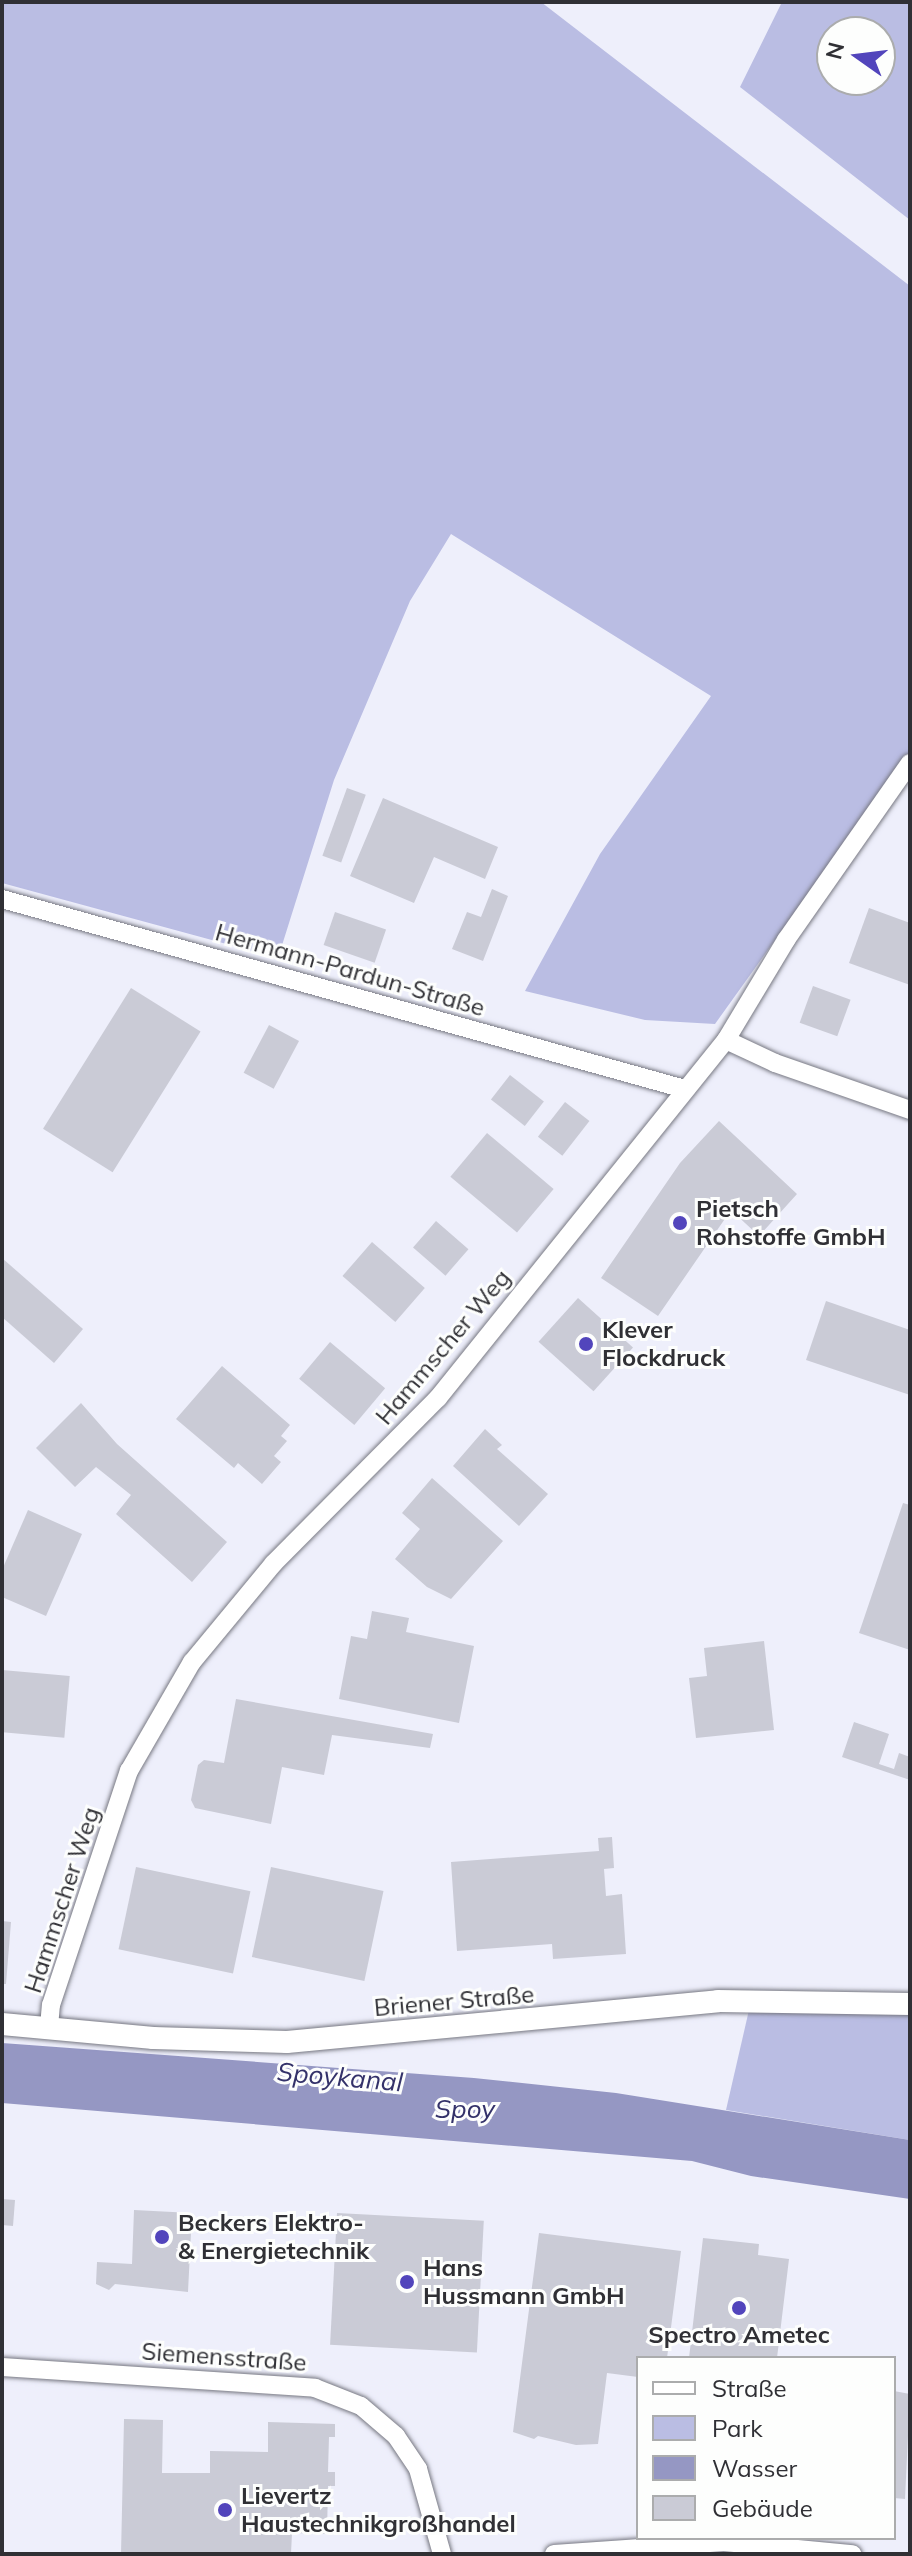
<!DOCTYPE html>
<html>
<head>
<meta charset="utf-8">
<style>
  body { margin:0 }
  #map { position:relative; width:912px; height:2556px; overflow:hidden; background:#eeeffb; font-family:Mulish,sans-serif }
  div>[style] { position:absolute }
  .green>* { inset:0; background:#babde3 }
  .water>* { inset:0; background:#9597c3 }
  .building>* { inset:0; background:#cacbd6; transform-origin:0 0 }
  .roads { filter:drop-shadow(0 0 2px #777882) drop-shadow(0 0 2px #777882) }
  .minor>* { height:18px; margin:-9px; padding:0 9px; transform-origin:9px; border-radius:9px; background:#fff }
  .tertiary>* { height:22px; margin:-11px; padding:0 11px; transform-origin:11px; border-radius:11px; background:#fff }
  .dots>* { width:22px; height:22px; translate:-50% -50%; box-sizing:border-box; border:4px solid #fdfefd; border-radius:50% }
  span { translate:-50% -50%; white-space:nowrap; text-align:center; line-height:1.15; -webkit-text-stroke:6px #fdfefd; paint-order:stroke }
  .street-label { font-size:24px; color:#303035 }
  .poi-label { font-size:24px; color:#303035; font-weight:700 }
  .left { translate:0 -50%; text-align:left }
  .water-label { font-size:26px; color:#34326a; font-style:italic }
  .frame { position:absolute; inset:0; border:4px solid #303035; pointer-events:none }
  .legend { position:absolute; left:636px; top:2356px; width:260px; height:184px; box-sizing:border-box; background:#fdfefd; border:2px solid #abacad; margin:0; padding:10px 14px; list-style:none; font-size:24px; color:#303035 }
  .legend li { display:flex; align-items:center; gap:16px; height:40px }
  .legend b { width:40px; border:2px solid #abacad }
  .north { position:absolute; left:816px; top:16px; width:80px; height:80px; box-sizing:border-box; background:#fdfefd; border:2px solid #abacad; border-radius:50%; rotate:284deg; font-size:22px; font-weight:700; line-height:32px; text-align:center; color:#303035 }
  .north::after { content:''; display:block; margin:auto; width:28px; height:36px; background:#5245bc; clip-path:polygon(50% 0,100% 100%,50% 72%,0 100%) }
</style>
</head>
<body>
<div id="map">
  <div class="green">
    <div style="clip-path:polygon(2px 2px,541px 2px,910px 286px,910px 751px,715px 1024px,645px 1020px,525px 991px,600px 854px,711px 696px,451px 534px,410px 601px,334px 780px,278px 958px,2px 883px)"></div>
    <div style="clip-path:polygon(evenodd,782px 2px,910px 2px,910px 220px,740px 87px,782px 2px,832px 32px,880px 32px,880px 80px,832px 80px,832px 32px)"></div>
    <div style="clip-path:polygon(749px 2010px,910px 2013px,910px 2140px,726px 2110px)"></div>
  </div>
  <div class="water">
    <div style="clip-path:polygon(2px 2043px,474px 2078px,616px 2093px,910px 2140px,910px 2199px,751px 2176px,692px 2161px,2px 2103px)"></div>
  </div>
  <div class="building">
    <div style="left:347px;top:788px;width:20px;height:72px;rotate:20deg"></div>
    <div style="clip-path:polygon(383px 798px,498px 847px,485px 879px,434px 857px,414px 903px,350px 876px)"></div>
    <div style="clip-path:polygon(492px 889px,508px 896px,483px 961px,452px 949px,467px 912px,481px 917px)"></div>
    <div style="clip-path:polygon(869px 908px,910px 923px,910px 985px,849px 963px)"></div>
    <div style="left:335px;top:912px;width:54px;height:35px;rotate:19deg"></div>
    <div style="left:813px;top:986px;width:40px;height:39px;rotate:20deg"></div>
    <div style="left:131px;top:988px;width:82px;height:166px;rotate:32deg"></div>
    <div style="left:269px;top:1025px;width:34px;height:54px;rotate:28deg"></div>
    <div style="left:510px;top:1075px;width:43px;height:31px;rotate:38deg"></div>
    <div style="left:565px;top:1102px;width:31px;height:44px;rotate:38deg"></div>
    <div style="clip-path:polygon(719px 1121px,797px 1194px,759px 1236px,731px 1210px,658px 1316px,601px 1278px,680px 1163px)"></div>
    <div style="left:487px;top:1133px;width:87px;height:57px;rotate:40deg"></div>
    <div style="left:436px;top:1221px;width:43px;height:35px;rotate:41deg"></div>
    <div style="left:372px;top:1242px;width:70px;height:45px;rotate:41deg"></div>
    <div style="clip-path:polygon(2px 1258px,83px 1329px,54px 1363px,2px 1317px)"></div>
    <div style="left:578px;top:1298px;width:74px;height:59px;rotate:42deg"></div>
    <div style="clip-path:polygon(826px 1301px,910px 1330px,910px 1395px,806px 1360px)"></div>
    <div style="left:330px;top:1342px;width:72px;height:48px;rotate:40deg"></div>
    <div style="clip-path:polygon(222px 1366px,290px 1425px,281px 1436px,287px 1441px,274px 1456px,281px 1462px,262px 1484px,238px 1463px,234px 1468px,176px 1419px)"></div>
    <div style="clip-path:polygon(81px 1403px,117px 1444px,227px 1542px,192px 1582px,116px 1514px,131px 1495px,96px 1467px,75px 1487px,36px 1448px)"></div>
    <div style="clip-path:polygon(485px 1429px,502px 1445px,497px 1449px,548px 1494px,519px 1526px,453px 1466px)"></div>
    <div style="clip-path:polygon(432px 1478px,503px 1541px,451px 1599px,427px 1587px,395px 1559px,420px 1529px,402px 1513px)"></div>
    <div style="clip-path:polygon(903px 1503px,910px 1505px,910px 1650px,859px 1633px)"></div>
    <div style="clip-path:polygon(28px 1510px,82px 1534px,46px 1616px,2px 1597px,2px 1570px)"></div>
    <div style="clip-path:polygon(372px 1611px,409px 1618px,406px 1632px,474px 1646px,459px 1723px,339px 1699px,351px 1636px,367px 1639px)"></div>
    <div style="clip-path:polygon(764px 1641px,774px 1730px,696px 1738px,689px 1678px,707px 1676px,704px 1648px)"></div>
    <div style="left:2px;top:1670px;width:68px;height:62px;rotate:5deg"></div>
    <div style="clip-path:polygon(236px 1699px,433px 1734px,430px 1748px,332px 1735px,324px 1775px,282px 1767px,271px 1824px,195px 1808px,191px 1800px,198px 1765px,204px 1760px,224px 1763px)"></div>
    <div style="clip-path:polygon(854px 1722px,889px 1734px,879px 1764px,894px 1769px,899px 1753px,910px 1757px,910px 1780px,842px 1757px)"></div>
    <div style="clip-path:polygon(612px 1837px,614px 1868px,604px 1869px,606px 1896px,622px 1894px,626px 1954px,553px 1959px,552px 1944px,457px 1951px,451px 1862px,599px 1851px,598px 1838px)"></div>
    <div style="left:136px;top:1867px;width:117px;height:84px;rotate:12deg"></div>
    <div style="left:271px;top:1867px;width:115px;height:92px;rotate:12deg"></div>
    <div style="clip-path:polygon(2px 1921px,11px 1922px,6px 1984px,2px 1984px)"></div>
    <div style="clip-path:polygon(2px 2199px,15px 2200px,13px 2226px,2px 2225px)"></div>
    <div style="clip-path:polygon(134px 2210px,192px 2213px,188px 2292px,115px 2284px,109px 2290px,96px 2284px,97px 2262px,132px 2264px)"></div>
    <div style="left:337px;top:2213px;width:147px;height:132px;rotate:3deg"></div>
    <div style="clip-path:polygon(539px 2233px,681px 2251px,667px 2358px,638px 2358px,638px 2377px,607px 2373px,598px 2444px,576px 2445px,538px 2436px,534px 2439px,513px 2432px)"></div>
    <div style="clip-path:polygon(703px 2238px,759px 2244px,758px 2255px,789px 2259px,777px 2358px,689px 2358px)"></div>
    <div style="clip-path:polygon(894px 2391px,910px 2394px,905px 2499px,894px 2498px)"></div>
    <div style="clip-path:polygon(124px 2419px,163px 2420px,162px 2473px,210px 2473px,210px 2451px,268px 2452px,268px 2422px,335px 2424px,335px 2437px,329px 2437px,328px 2472px,335px 2472px,335px 2486px,328px 2486px,327px 2534px,292px 2533px,291px 2554px,121px 2554px)"></div>
  </div>
  <div class="roads">
    <div class="minor">
      <div style="left:2px;top:899px;width:709px;rotate:15.55deg"></div>
      <div style="left:726px;top:1040px;width:54px;rotate:25.1deg"></div>
      <div style="left:775px;top:1063px;width:143px;rotate:19.2deg"></div>
      <div style="left:49px;top:2027px;width:22px;rotate:-85deg"></div>
      <div style="left:51px;top:2005px;width:247px;rotate:-71.6deg"></div>
      <div style="left:129px;top:1771px;width:126px;rotate:-60deg"></div>
      <div style="left:192px;top:1662px;width:127px;rotate:-50.4deg"></div>
      <div style="left:273px;top:1564px;width:234px;rotate:-45.2deg"></div>
      <div style="left:438px;top:1398px;width:459px;rotate:-51.2deg"></div>
      <div style="left:726px;top:1040px;width:117px;rotate:-59deg"></div>
      <div style="left:786px;top:940px;width:216px;rotate:-55deg"></div>
      <div style="left:2px;top:2367px;width:314px;rotate:3.8deg"></div>
      <div style="left:315px;top:2388px;width:49px;rotate:21.4deg"></div>
      <div style="left:361px;top:2406px;width:46px;rotate:40.6deg"></div>
      <div style="left:396px;top:2436px;width:40px;rotate:56deg"></div>
      <div style="left:418px;top:2469px;width:88px;rotate:74.2deg"></div>
      <div style="left:554px;top:2554px;width:170px;rotate:-4deg"></div>
      <div style="left:724px;top:2542px;width:129px;rotate:5.4deg"></div>
    </div>
    <div class="tertiary">
      <div style="left:2px;top:2024px;width:152px;rotate:5.3deg"></div>
      <div style="left:153px;top:2038px;width:134px;rotate:1.7deg"></div>
      <div style="left:287px;top:2042px;width:433px;rotate:-5.4deg"></div>
      <div style="left:718px;top:2001px;width:192px;rotate:0.9deg"></div>
    </div>
  </div>
  <div class="dots">
    <div style="left:680px;top:1223px;background:#5245bc"></div>
    <div style="left:586px;top:1344px;background:#5245bc"></div>
    <div style="left:162px;top:2237px;background:#5245bc"></div>
    <div style="left:407px;top:2282px;background:#5245bc"></div>
    <div style="left:739px;top:2308px;background:#5245bc"></div>
    <div style="left:225px;top:2510px;background:#5245bc"></div>
  </div>
  <div class="street-label">
    <span style="left:350px;top:970px;rotate:16deg">Hermann-Pardun-Straße</span>
    <span style="left:443px;top:1347px;rotate:-50deg">Hammscher Weg</span>
    <span style="left:62px;top:1900px;rotate:-72deg">Hammscher Weg</span>
    <span style="left:454px;top:2001px;rotate:-5deg">Briener Straße</span>
    <span style="left:224px;top:2357px;rotate:4deg">Siemensstraße</span>
  </div>
  <div class="poi-label">
    <span class="left" style="left:696px;top:1223px">Pietsch<br>Rohstoffe GmbH</span>
    <span class="left" style="left:602px;top:1344px">Klever<br>Flockdruck</span>
    <span class="left" style="left:178px;top:2237px">Beckers Elektro-<br>&amp; Energietechnik</span>
    <span class="left" style="left:423px;top:2282px">Hans<br>Hussmann GmbH</span>
    <span style="left:739px;top:2335px">Spectro Ametec</span>
    <span class="left" style="left:241px;top:2510px">Lievertz<br>Haustechnikgroßhandel</span>
  </div>
  <div class="water-label">
    <span style="left:340px;top:2077px;rotate:5deg">Spoykanal</span>
    <span style="left:465px;top:2109px">Spoy</span>
  </div>
  <div class="frame"></div>
  <ul class="legend">
  <li><b style="height:10px;background:#fff"></b>Straße</li>
  <li><b style="height:22px;background:#babde3"></b>Park</li>
  <li><b style="height:22px;background:#9597c3"></b>Wasser</li>
  <li><b style="height:22px;background:#cacbd6"></b>Gebäude</li>
  </ul>
  <div class="north">N</div>
</div>
</body>
</html>
